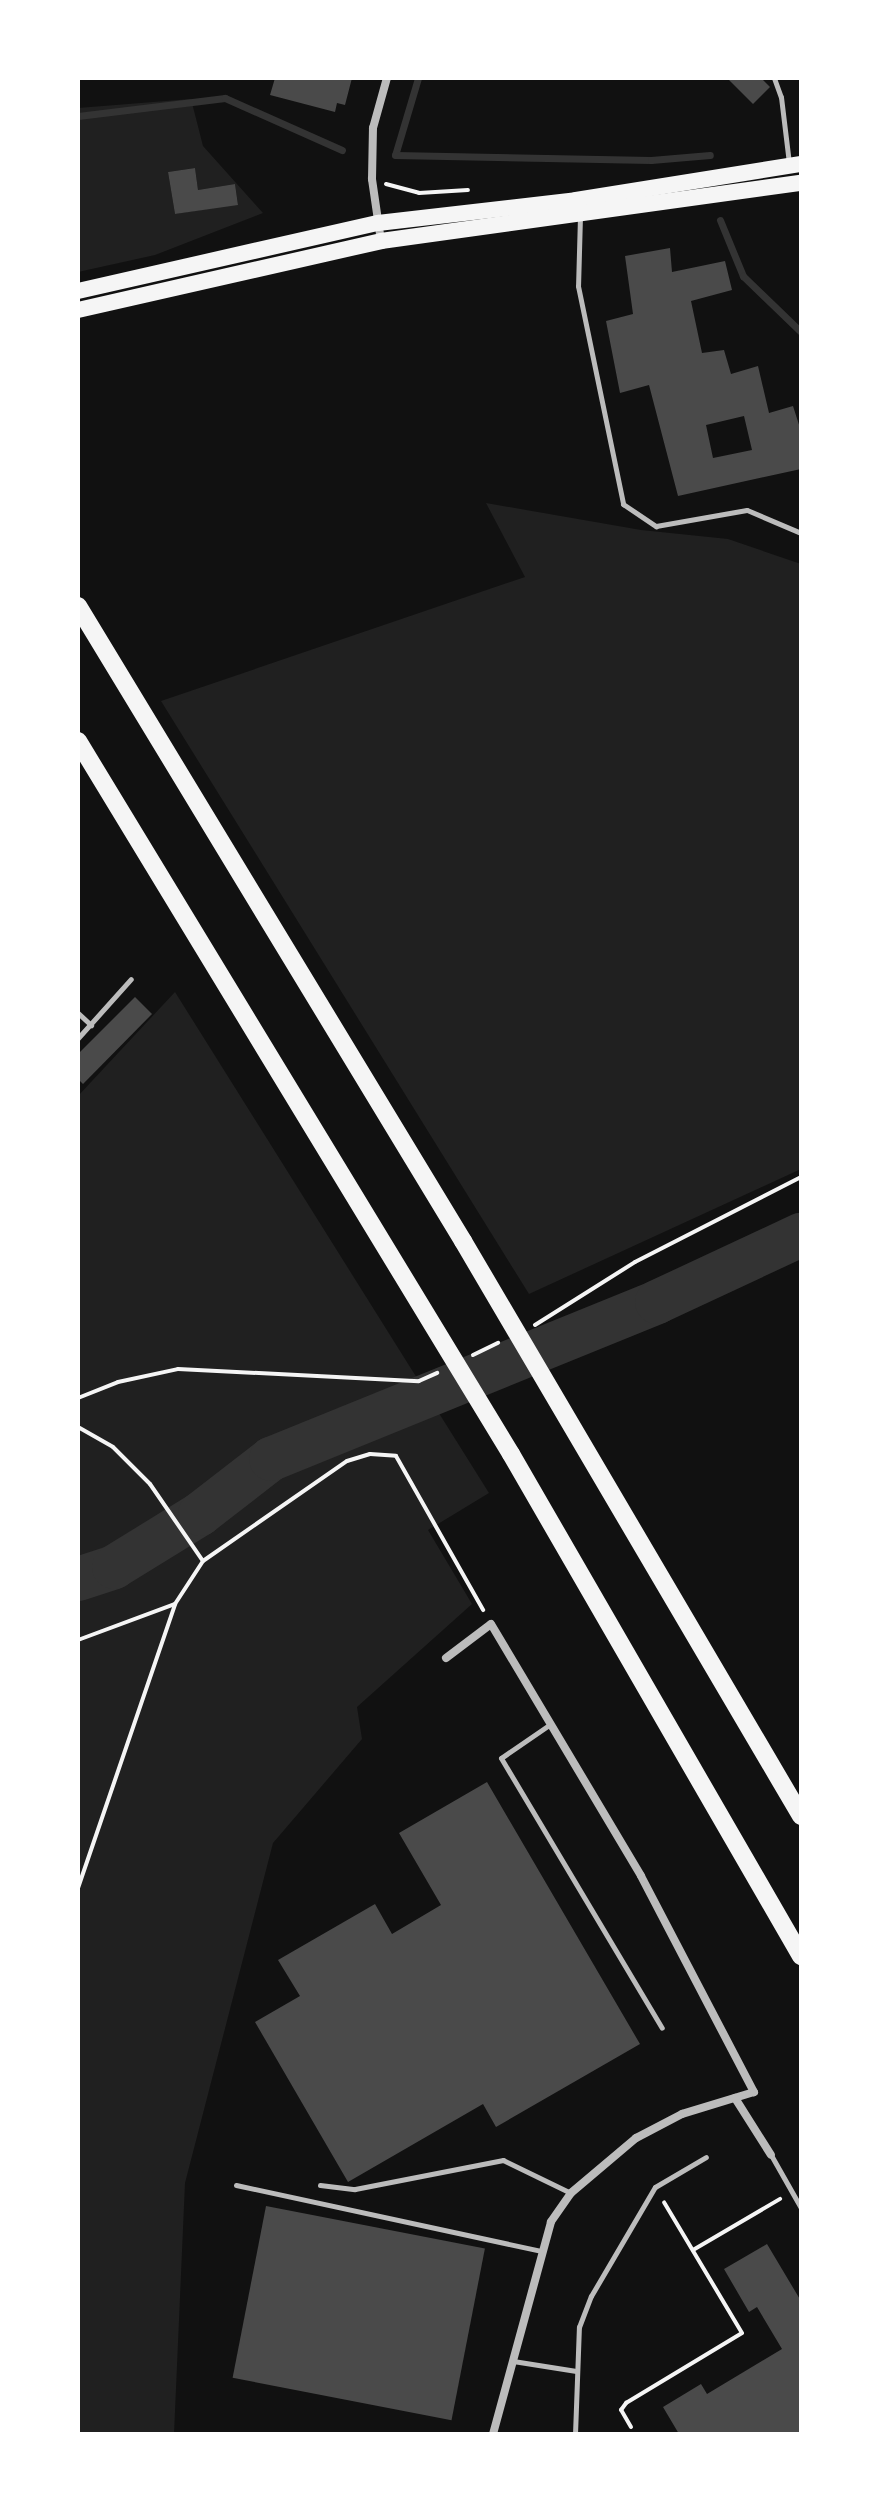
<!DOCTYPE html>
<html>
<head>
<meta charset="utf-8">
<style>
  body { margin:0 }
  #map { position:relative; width:879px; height:2512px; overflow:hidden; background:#111; font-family:Helvetica,sans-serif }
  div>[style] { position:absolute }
  .green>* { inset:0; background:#202020 }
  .stream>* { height:7px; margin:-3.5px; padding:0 3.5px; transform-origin:3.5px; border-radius:3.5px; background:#333 }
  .river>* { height:44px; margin:-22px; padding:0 22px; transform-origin:22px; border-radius:22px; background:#333 }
  .building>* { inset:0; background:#4a4a4a; transform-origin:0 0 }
  .path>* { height:4px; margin:-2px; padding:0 2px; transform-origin:2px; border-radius:2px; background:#f5f5f5 }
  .service>* { height:5px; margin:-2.5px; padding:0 2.5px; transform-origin:2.5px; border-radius:2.5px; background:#bcbcbc }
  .minor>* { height:8px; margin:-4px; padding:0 4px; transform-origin:4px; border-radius:4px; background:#bcbcbc }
  .trunk>* { height:16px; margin:-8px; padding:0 8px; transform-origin:8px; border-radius:8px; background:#f5f5f5 }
  .motorway>* { height:18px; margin:-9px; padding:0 9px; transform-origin:9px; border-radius:9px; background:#f5f5f5 }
  span { translate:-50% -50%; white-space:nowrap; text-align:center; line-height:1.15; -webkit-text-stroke:7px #fff; paint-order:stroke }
  .frame { position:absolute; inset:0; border:80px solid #fff; pointer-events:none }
</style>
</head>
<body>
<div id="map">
  <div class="green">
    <div style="clip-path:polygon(evenodd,191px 99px,203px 146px,263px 213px,155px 255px,78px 272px,78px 108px,191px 99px,195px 168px,198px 190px,235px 184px,238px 204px,175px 214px,168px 172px,195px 168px)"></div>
    <div style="clip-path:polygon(486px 503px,641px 530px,728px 539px,801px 564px,801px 1169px,529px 1294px,161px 701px,525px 577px)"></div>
    <div style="clip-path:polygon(175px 992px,489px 1493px,428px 1530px,472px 1604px,357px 1707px,362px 1739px,273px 1843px,185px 2183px,174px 2434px,78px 2434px,78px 1096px)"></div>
  </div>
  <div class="stream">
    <div style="left:418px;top:78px;width:80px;rotate:106.6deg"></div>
    <div style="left:395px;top:155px;width:256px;rotate:1.1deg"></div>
    <div style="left:651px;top:160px;width:59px;rotate:-4.8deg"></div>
    <div style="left:78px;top:116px;width:148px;rotate:-7deg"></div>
    <div style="left:225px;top:98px;width:128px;rotate:24deg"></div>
    <div style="left:720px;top:220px;width:61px;rotate:67.7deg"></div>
    <div style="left:743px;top:276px;width:81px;rotate:44deg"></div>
  </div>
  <div class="river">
    <div style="left:78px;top:1579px;width:38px;rotate:-18deg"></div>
    <div style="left:114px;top:1567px;width:101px;rotate:-31.6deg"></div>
    <div style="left:200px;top:1514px;width:90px;rotate:-37.8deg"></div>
    <div style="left:271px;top:1459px;width:417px;rotate:-22.1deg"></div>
    <div style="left:657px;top:1302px;width:159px;rotate:-25deg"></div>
  </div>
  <div class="building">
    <div style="clip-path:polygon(275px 78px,352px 78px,345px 105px,337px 103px,335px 112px,270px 95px)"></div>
    <div style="clip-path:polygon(727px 78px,761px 78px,770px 87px,753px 104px)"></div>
    <div style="clip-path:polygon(195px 168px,198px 190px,235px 184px,238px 205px,175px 214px,168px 172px)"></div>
    <div style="clip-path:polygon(evenodd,670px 248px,672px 272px,725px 261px,732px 290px,691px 301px,702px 353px,724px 350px,731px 374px,758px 366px,769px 413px,793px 406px,801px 431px,801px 469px,678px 496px,649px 385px,620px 393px,606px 321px,633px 314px,625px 256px,670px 248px,744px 416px,752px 450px,713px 458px,706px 425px,744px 416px)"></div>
    <div style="clip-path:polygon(135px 997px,152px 1014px,83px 1084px,78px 1079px,78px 1054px)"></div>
    <div style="clip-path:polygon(487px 1782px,640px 2044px,496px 2127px,483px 2104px,348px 2182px,255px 2022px,300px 1996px,278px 1960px,375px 1904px,392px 1934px,441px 1905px,399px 1833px)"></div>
    <div style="left:266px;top:2206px;width:223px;height:175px;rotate:11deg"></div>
    <div style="clip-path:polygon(767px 2244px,801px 2301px,801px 2434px,679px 2434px,663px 2407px,701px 2384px,707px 2394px,782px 2349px,757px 2307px,749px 2312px,724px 2269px)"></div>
  </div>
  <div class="path">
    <div style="left:386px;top:184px;width:34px;rotate:15deg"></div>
    <div style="left:419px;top:193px;width:49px;rotate:-3.5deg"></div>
    <div style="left:535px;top:1325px;width:118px;rotate:-32.2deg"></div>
    <div style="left:635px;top:1262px;width:186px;rotate:-27.1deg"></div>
    <div style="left:473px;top:1355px;width:28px;rotate:-26deg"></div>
    <div style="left:78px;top:1398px;width:43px;rotate:-21.8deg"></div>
    <div style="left:118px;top:1382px;width:61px;rotate:-12.2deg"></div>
    <div style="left:178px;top:1369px;width:241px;rotate:2.9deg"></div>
    <div style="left:419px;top:1381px;width:20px;rotate:-24deg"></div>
    <div style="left:78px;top:1427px;width:40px;rotate:29.7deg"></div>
    <div style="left:113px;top:1447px;width:52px;rotate:45deg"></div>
    <div style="left:150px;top:1484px;width:93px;rotate:55.5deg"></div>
    <div style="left:78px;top:1640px;width:103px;rotate:-20.4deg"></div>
    <div style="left:78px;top:1888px;width:300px;rotate:-71.1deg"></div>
    <div style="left:175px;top:1604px;width:51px;rotate:-56.9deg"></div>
    <div style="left:203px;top:1561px;width:175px;rotate:-34.8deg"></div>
    <div style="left:347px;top:1461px;width:24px;rotate:-17deg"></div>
    <div style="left:370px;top:1454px;width:26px;rotate:4deg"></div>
    <div style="left:396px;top:1456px;width:177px;rotate:60.5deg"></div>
    <div style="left:693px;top:2250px;width:101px;rotate:-30.4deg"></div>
    <div style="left:631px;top:2427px;width:20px;rotate:-120deg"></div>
    <div style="left:621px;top:2410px;width:9px;rotate:-54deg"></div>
    <div style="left:626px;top:2403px;width:135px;rotate:-31.1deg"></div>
    <div style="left:742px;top:2333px;width:152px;rotate:-120.8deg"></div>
  </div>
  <div class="service">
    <div style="left:774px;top:78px;width:20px;rotate:70deg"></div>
    <div style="left:781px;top:97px;width:66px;rotate:83.1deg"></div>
    <div style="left:580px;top:216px;width:70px;rotate:91.6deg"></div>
    <div style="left:578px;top:286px;width:223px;rotate:78.3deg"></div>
    <div style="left:623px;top:504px;width:40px;rotate:34deg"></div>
    <div style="left:656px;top:526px;width:92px;rotate:-10deg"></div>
    <div style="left:747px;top:510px;width:59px;rotate:23.1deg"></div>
    <div style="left:78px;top:1013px;width:18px;rotate:43deg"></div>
    <div style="left:78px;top:1038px;width:79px;rotate:-48.1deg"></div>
    <div style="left:549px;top:1725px;width:58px;rotate:145.5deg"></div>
    <div style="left:501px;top:1758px;width:314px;rotate:59.2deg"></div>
    <div style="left:771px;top:2155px;width:61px;rotate:60.5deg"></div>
    <div style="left:236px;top:2185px;width:313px;rotate:12.2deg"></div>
    <div style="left:320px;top:2185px;width:35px;rotate:7deg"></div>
    <div style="left:355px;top:2189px;width:151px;rotate:-11.1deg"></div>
    <div style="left:503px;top:2160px;width:76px;rotate:25.9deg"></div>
    <div style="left:513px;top:2361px;width:64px;rotate:9deg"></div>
    <div style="left:575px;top:2434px;width:107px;rotate:-87.9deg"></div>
    <div style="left:579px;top:2327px;width:33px;rotate:-69deg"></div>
    <div style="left:591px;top:2296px;width:126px;rotate:-59.6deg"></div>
    <div style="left:655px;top:2187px;width:59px;rotate:-30.5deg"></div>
  </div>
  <div class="minor">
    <div style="left:381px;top:241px;width:63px;rotate:-98.3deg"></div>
    <div style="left:372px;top:179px;width:51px;rotate:-88.9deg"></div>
    <div style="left:373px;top:128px;width:52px;rotate:-74.4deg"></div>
    <div style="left:446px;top:1658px;width:56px;rotate:-37.1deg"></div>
    <div style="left:491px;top:1624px;width:293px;rotate:59.2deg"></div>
    <div style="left:641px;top:1876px;width:244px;rotate:62.4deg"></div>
    <div style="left:754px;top:2092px;width:75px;rotate:163deg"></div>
    <div style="left:682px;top:2114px;width:52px;rotate:152.4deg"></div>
    <div style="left:636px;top:2138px;width:85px;rotate:139.8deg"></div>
    <div style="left:571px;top:2193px;width:35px;rotate:125deg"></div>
    <div style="left:551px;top:2222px;width:220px;rotate:105.3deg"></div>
    <div style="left:735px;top:2098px;width:67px;rotate:57.7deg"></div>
  </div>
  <div class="trunk">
    <div style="left:78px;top:291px;width:308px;rotate:-12.8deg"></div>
    <div style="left:378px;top:223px;width:199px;rotate:-6.6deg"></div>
    <div style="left:576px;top:200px;width:228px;rotate:-9.1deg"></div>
    <div style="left:78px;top:310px;width:311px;rotate:-12.8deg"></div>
    <div style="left:381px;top:241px;width:424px;rotate:-7.9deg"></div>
  </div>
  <div class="motorway">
    <div style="left:78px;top:606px;width:743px;rotate:58.77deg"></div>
    <div style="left:463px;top:1241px;width:667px;rotate:59.55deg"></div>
    <div style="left:78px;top:741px;width:834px;rotate:58.73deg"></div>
    <div style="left:511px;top:1454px;width:580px;rotate:59.99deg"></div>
  </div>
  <div class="frame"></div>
</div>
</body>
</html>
